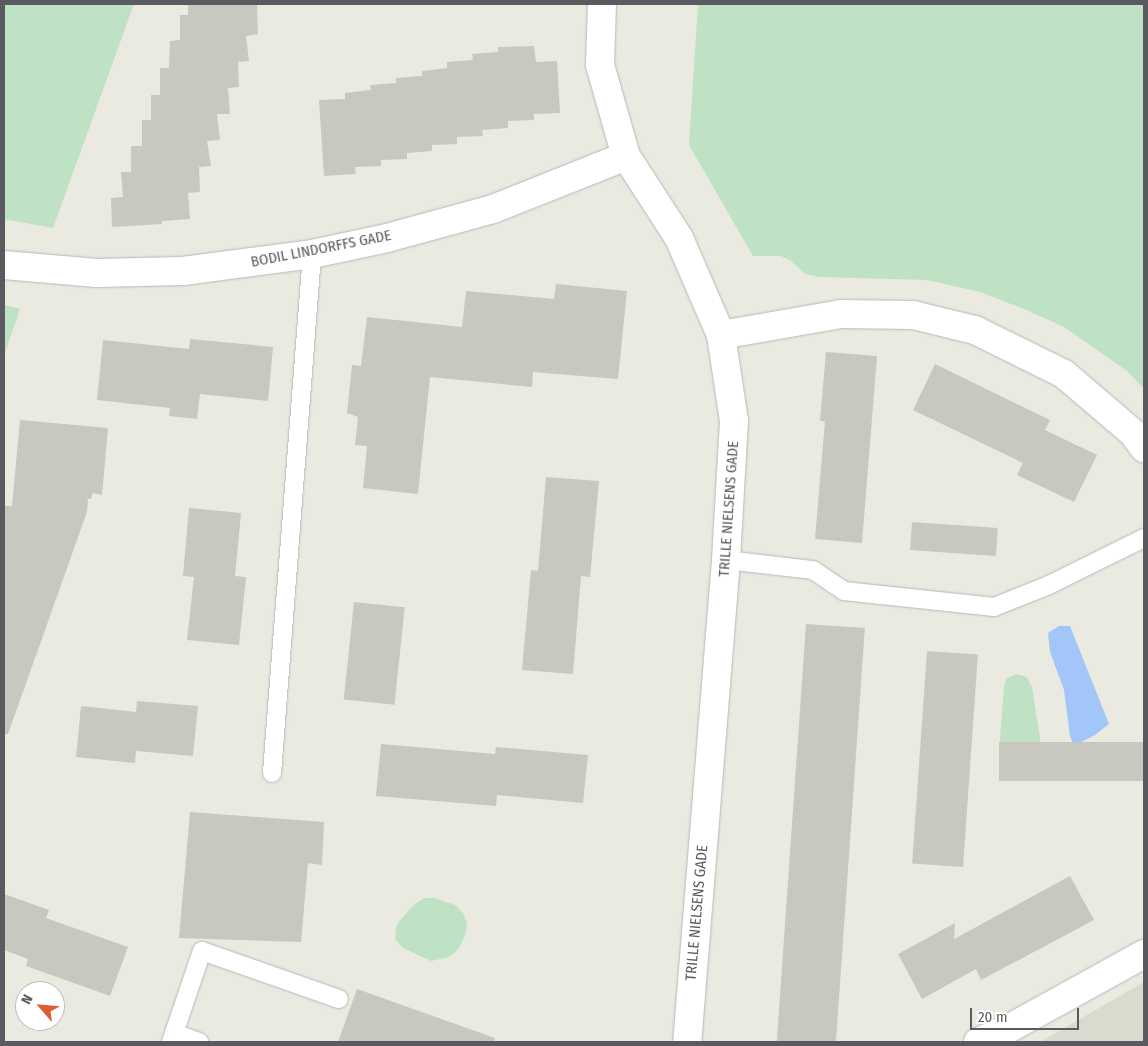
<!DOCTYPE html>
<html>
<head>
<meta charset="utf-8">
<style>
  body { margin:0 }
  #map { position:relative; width:1148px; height:1046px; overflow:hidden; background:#ebeae0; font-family:"Fira Sans Condensed",sans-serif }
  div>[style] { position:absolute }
  .education>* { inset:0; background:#dbdace }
  .green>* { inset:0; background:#bee2c3 }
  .water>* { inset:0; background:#a2c6f9 }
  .building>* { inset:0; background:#c8c7c0; transform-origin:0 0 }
  .roads { filter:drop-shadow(0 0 1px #b6b7bc) drop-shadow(0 0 1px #b6b7bc) }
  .lane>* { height:18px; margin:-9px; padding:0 9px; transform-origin:9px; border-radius:9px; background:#fff }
  .street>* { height:28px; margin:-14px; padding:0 14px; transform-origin:14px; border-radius:14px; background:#fff }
  .secondary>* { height:28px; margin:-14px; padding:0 14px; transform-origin:14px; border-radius:14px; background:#fff }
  span { translate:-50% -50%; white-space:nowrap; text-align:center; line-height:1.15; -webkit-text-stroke:4px #fff; paint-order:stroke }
  .street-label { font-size:15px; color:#595b60 }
  .frame { position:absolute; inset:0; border:5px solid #595b60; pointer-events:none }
  .north { position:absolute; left:15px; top:981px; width:50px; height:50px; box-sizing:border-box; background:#fff; border:1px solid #bdbdbf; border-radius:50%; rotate:297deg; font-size:14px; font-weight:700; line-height:20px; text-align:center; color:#595b60 }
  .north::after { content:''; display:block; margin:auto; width:18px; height:22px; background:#dd5c34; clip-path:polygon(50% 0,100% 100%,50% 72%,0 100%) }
  .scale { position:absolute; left:970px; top:1008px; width:109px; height:22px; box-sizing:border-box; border:2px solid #595b60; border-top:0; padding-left:6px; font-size:15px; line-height:18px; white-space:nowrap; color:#595b60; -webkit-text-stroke:4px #fff; paint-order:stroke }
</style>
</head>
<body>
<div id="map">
  <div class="education">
    <div style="clip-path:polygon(1144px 982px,1144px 1042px,1040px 1042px)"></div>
  </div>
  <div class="green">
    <div style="clip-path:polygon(4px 4px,134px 4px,53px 228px,4px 219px)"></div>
    <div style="clip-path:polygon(698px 4px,1144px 4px,1144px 389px,1127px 371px,1064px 327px,1024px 309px,980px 292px,927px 280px,819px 277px,805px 274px,791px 261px,781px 256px,753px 256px,689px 145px)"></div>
    <div style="clip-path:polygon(4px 305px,20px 309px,4px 356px)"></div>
    <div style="clip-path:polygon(1016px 674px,1027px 677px,1032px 687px,1042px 751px,1040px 766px,1035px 770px,1019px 773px,1007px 770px,999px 751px,1004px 687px,1006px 679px)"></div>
    <div style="clip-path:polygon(424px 898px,435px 898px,455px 905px,463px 913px,467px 924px,465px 936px,458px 949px,449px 957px,431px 961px,403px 948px,395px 939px,396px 927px,400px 920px,415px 904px)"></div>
  </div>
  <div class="water">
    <div style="clip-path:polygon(1059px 626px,1070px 626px,1109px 724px,1095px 735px,1074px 746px,1070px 736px,1064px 690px,1050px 652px,1048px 633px)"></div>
  </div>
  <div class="building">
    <div style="clip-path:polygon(188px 4px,257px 4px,258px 34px,246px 36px,249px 61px,238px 62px,239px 87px,228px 88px,230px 114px,217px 114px,220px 140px,207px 141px,211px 166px,199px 167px,200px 192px,188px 193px,190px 219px,162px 221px,162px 224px,112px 227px,111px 198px,123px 197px,121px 172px,131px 172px,131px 146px,142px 146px,142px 120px,151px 120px,151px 95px,160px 95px,160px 68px,169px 68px,170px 41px,180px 40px,180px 15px,188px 15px)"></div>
    <div style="clip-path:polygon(534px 46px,536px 62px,557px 61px,560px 113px,534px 114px,534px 120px,508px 121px,508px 128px,482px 130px,483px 136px,457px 137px,457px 144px,432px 145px,432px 151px,407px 153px,407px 159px,381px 160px,381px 166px,355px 167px,356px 174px,324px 176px,319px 100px,345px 99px,345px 93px,371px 90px,370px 85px,396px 83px,396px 78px,422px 76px,422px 71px,447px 68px,447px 62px,473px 60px,472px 54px,498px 52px,498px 47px)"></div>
    <div style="clip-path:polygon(556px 284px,627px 291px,618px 379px,533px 372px,532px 387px,430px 377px,418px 494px,363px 488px,367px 446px,355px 445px,358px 417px,347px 413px,352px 365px,361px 366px,367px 317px,462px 327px,466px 291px,554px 299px)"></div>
    <div style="clip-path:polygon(190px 339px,273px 347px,268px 401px,200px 394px,197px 419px,169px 416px,170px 408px,97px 400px,103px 340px,189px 349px)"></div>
    <div style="clip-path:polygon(826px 352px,877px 356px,862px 543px,815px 539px,825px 421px,820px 421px)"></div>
    <div style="clip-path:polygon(935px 364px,1050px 420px,1045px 430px,1097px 455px,1074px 502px,1017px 475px,1023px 463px,913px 410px)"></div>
    <div style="clip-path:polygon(20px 420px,108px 428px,102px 495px,93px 493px,91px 499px,88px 499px,87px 512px,8px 734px,4px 734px,4px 506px,12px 506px)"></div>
    <div style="clip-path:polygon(546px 477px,599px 481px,590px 577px,581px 576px,573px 674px,522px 670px,531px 570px,538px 571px)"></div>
    <div style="clip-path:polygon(189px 508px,241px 513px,235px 576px,246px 577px,239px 645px,187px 640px,194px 577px,183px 576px)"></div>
    <div style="left:912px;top:522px;width:86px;height:28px;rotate:4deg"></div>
    <div style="left:354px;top:602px;width:51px;height:98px;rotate:6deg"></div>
    <div style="left:806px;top:624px;width:59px;height:419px;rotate:4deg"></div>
    <div style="left:927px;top:651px;width:51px;height:213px;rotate:4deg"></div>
    <div style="clip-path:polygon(137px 701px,198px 706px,193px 756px,136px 751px,135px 763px,76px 757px,81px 706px,136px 712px)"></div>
    <div style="left:1144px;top:742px;width:39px;height:145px;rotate:90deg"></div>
    <div style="clip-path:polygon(381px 744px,495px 754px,496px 747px,588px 755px,583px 803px,497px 795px,496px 806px,376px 796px)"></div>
    <div style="clip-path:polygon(190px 812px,324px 822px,322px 865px,308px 863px,301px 942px,179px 938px)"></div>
    <div style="clip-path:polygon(1070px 876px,1094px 920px,981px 980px,976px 969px,922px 999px,898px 954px,955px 923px,954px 939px)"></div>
    <div style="clip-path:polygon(4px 894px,49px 910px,46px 918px,128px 947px,110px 996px,26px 966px,28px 959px,4px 950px)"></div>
    <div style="clip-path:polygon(357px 989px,495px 1038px,494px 1042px,338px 1042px)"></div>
  </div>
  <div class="roads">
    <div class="lane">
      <div style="left:726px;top:560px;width:88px;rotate:6.6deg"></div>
      <div style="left:813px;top:570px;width:37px;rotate:34deg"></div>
      <div style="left:844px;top:591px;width:151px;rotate:6.1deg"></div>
      <div style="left:994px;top:607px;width:59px;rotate:-21.8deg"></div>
      <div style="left:1049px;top:585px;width:106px;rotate:-26.3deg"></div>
      <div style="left:272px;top:773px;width:521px;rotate:-85.59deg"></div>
      <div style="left:174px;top:1033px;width:27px;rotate:20deg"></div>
      <div style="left:171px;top:1042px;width:96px;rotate:-71.2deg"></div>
      <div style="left:202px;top:951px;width:145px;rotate:19.3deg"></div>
    </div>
    <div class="street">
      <div style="left:4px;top:265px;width:93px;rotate:4.9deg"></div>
      <div style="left:97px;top:273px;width:86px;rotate:-1.3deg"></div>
      <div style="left:183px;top:271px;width:130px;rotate:-7.5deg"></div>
      <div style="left:312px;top:254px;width:77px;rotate:-12deg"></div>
      <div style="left:387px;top:238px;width:110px;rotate:-15.3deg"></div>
      <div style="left:493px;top:209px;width:143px;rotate:-21.7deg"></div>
      <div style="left:721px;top:335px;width:122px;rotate:-9.9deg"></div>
      <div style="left:841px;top:314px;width:72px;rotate:0.8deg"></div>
      <div style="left:913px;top:315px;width:64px;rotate:13.6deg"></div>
      <div style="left:975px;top:330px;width:99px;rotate:26.3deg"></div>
      <div style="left:1064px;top:374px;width:91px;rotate:40.5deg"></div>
      <div style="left:1133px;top:433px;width:19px;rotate:54deg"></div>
      <div style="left:978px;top:1042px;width:35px;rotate:-24deg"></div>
      <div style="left:1010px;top:1028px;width:153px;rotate:-28.9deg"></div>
    </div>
    <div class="secondary">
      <div style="left:602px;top:4px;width:61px;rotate:91.9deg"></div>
      <div style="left:600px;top:65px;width:95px;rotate:74.1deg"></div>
      <div style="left:626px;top:156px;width:98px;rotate:57.1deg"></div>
      <div style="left:679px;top:238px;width:106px;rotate:66.6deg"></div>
      <div style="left:721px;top:335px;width:87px;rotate:81.4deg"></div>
      <div style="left:734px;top:421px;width:139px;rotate:93.3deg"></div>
      <div style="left:726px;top:560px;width:484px;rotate:94.6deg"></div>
    </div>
  </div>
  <div class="street-label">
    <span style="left:321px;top:249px;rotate:-11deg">BODIL LINDORFFS GADE</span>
    <span style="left:729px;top:509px;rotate:-86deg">TRILLE NIELSENS GADE</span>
    <span style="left:697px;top:913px;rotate:-85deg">TRILLE NIELSENS GADE</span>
  </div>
  <div class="frame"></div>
  <div class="north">N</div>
  <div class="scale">20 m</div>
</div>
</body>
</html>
